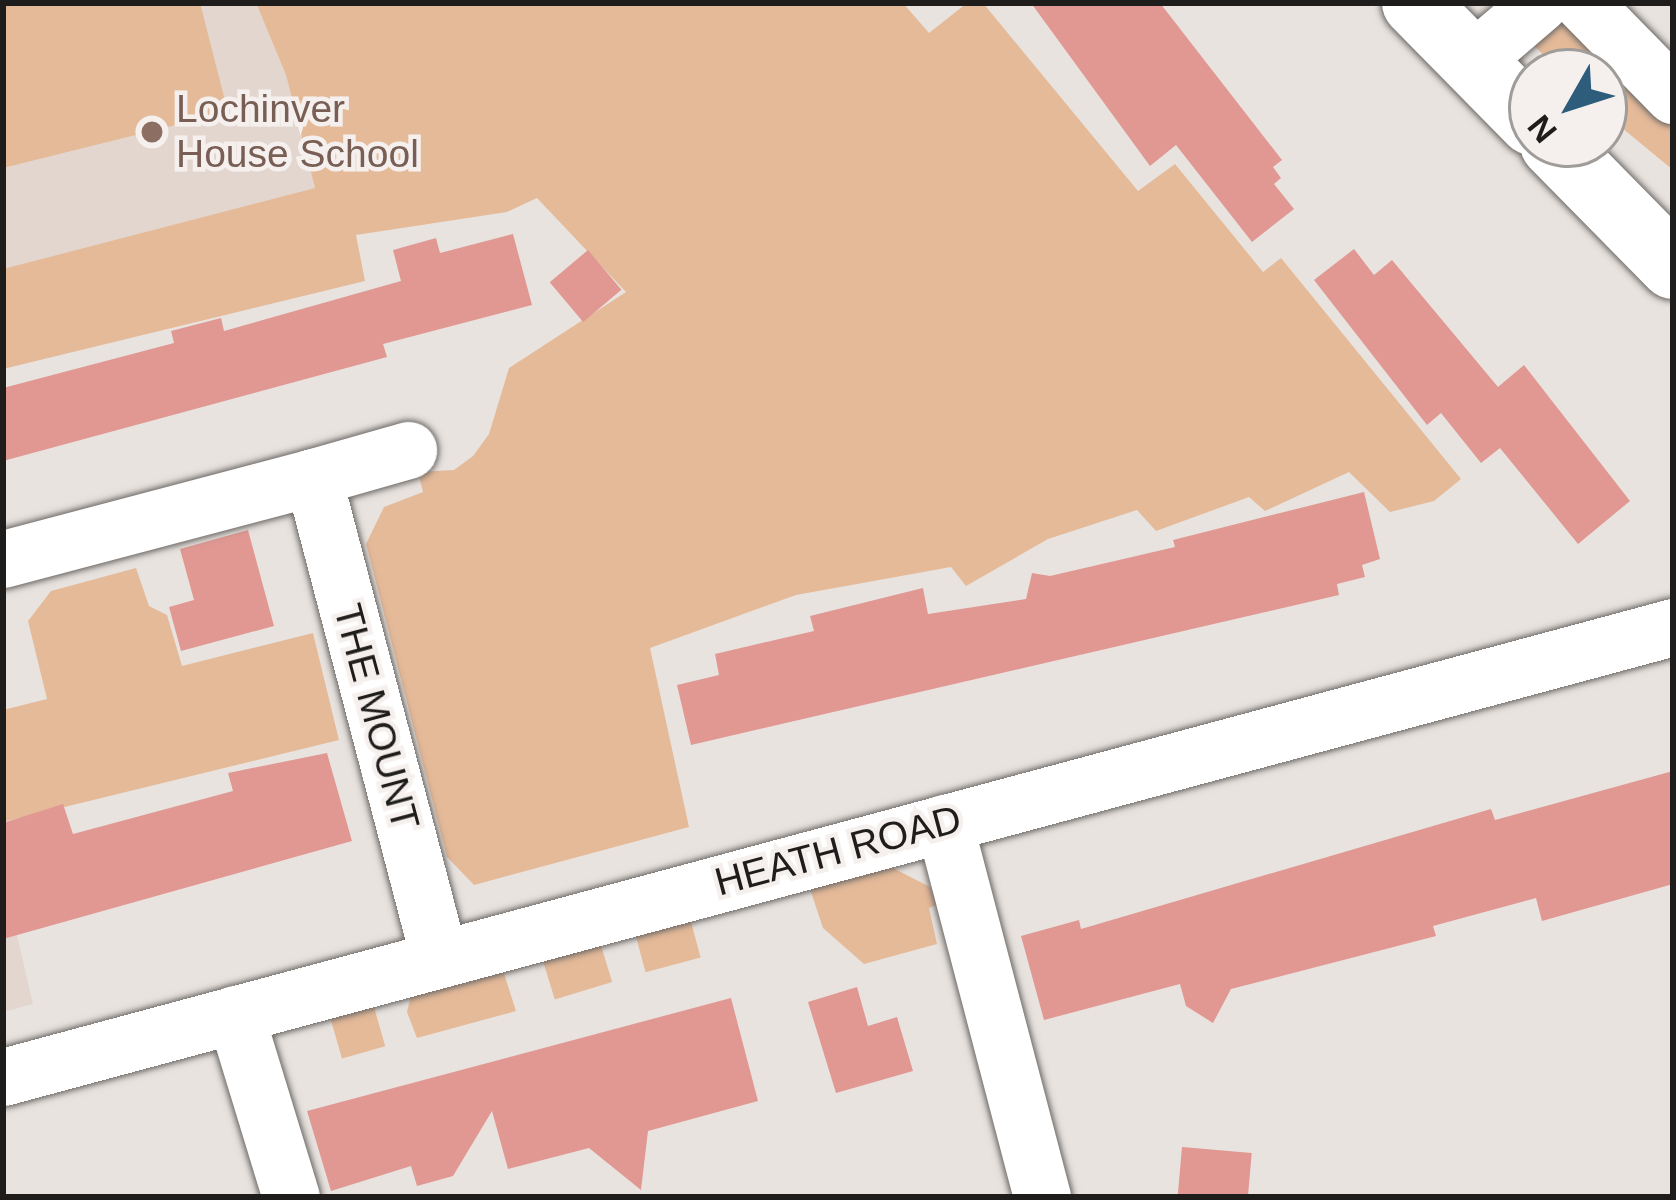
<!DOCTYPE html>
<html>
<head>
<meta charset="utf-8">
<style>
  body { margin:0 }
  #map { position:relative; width:1676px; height:1200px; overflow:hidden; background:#e8e3df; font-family:Arial,sans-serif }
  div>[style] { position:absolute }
  .built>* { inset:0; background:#e2d6ce }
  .green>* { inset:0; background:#e5ba99; transform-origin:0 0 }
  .building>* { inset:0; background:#e19893; transform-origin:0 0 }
  .roads { filter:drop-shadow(0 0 3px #6d6966) drop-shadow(0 0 3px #6d6966) }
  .street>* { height:57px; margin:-28.5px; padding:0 28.5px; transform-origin:28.5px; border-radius:28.5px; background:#fff }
  .secondary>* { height:66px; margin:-33px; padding:0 33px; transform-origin:33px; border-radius:33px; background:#fff }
  .dots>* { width:33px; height:33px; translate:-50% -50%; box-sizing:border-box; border:6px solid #f5f0ed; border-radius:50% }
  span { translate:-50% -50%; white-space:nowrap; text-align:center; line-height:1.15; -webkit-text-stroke:9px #f5f0ed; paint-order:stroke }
  .education-label { font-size:39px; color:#785e54 }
  .left { translate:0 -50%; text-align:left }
  .street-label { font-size:39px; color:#1e1d1c }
  .frame { position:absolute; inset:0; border:6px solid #1e1d1c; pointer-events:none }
  .north { position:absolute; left:1508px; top:48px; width:120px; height:120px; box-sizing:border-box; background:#f5f0ed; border:3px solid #9f9c99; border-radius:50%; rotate:231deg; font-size:33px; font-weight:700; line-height:48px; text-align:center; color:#1e1d1c }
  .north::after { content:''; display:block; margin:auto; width:42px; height:54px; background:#2e5c7b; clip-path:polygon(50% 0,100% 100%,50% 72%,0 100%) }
</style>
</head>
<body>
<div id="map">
  <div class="built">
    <div style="clip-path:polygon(3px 3px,256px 3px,286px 75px,315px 188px,3px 269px)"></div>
    <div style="clip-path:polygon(3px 876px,33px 1004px,3px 1012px)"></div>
  </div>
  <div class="green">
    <div style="clip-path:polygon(3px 3px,200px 3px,228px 112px,3px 168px)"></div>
    <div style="clip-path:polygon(256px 3px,903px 3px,929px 33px,967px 3px,983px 3px,1138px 191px,1175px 164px,1263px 272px,1281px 258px,1461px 479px,1434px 501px,1390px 512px,1349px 472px,1265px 511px,1249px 497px,1156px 531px,1137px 510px,1048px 539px,966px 586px,951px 567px,796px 595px,650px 648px,689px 827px,474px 885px,447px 857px,366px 544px,384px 507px,423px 492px,418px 472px,454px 470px,473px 456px,489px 434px,509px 368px,626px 292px,537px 198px,507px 212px,356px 235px,365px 281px,3px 369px,3px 269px,315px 188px,286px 75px)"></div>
    <div style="clip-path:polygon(1570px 16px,1673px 116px,1673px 170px,1604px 113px,1604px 72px,1561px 72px,1523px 35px)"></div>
    <div style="clip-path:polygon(136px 568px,149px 606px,167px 615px,182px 666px,313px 633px,339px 740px,3px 822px,3px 710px,47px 699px,28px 621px,51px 591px)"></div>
    <div style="clip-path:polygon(889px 866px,930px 887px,939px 904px,929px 908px,937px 944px,864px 964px,823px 928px,809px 886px)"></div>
    <div style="left:690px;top:918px;width:41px;height:57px;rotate:75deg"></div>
    <div style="left:599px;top:939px;width:45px;height:60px;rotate:73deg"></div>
    <div style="clip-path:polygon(501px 964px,516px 1011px,417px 1038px,407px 1012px,411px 995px)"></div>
    <div style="left:372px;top:1000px;width:48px;height:45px;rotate:74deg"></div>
  </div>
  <div class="building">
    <div style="clip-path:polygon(1031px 3px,1160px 3px,1282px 160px,1273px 167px,1281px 178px,1274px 184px,1294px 209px,1252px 242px,1176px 145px,1150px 166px)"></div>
    <div style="clip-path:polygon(513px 234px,532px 305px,383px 344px,387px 357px,3px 461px,3px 388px,174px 343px,171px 331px,221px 318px,224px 331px,401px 281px,393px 250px,436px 238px,440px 253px)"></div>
    <div style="clip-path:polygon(1354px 249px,1374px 275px,1392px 260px,1498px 387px,1524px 365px,1630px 501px,1578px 544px,1500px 448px,1481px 463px,1441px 413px,1427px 425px,1314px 280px)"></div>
    <div style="left:588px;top:250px;width:52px;height:50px;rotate:50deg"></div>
    <div style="clip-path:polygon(1364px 492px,1380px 559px,1362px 565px,1365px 577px,1337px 584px,1339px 595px,691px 745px,677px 685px,719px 675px,715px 654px,814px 631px,810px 616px,923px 588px,928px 614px,1026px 599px,1032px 573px,1050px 576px,1175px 547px,1173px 540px)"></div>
    <div style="clip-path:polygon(248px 530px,274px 626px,181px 651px,169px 607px,194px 600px,180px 549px)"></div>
    <div style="clip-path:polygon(327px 753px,352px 841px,3px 939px,3px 823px,63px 804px,73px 834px,233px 791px,228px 773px)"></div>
    <div style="clip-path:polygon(1673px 771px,1673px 884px,1542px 921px,1536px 898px,1433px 926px,1436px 936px,1231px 989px,1213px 1023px,1186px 1006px,1180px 984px,1044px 1020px,1021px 936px,1079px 920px,1081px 929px,1491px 809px,1495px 820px)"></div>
    <div style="clip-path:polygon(857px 987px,868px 1026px,897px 1017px,913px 1071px,836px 1093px,808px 1002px)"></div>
    <div style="clip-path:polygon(731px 998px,758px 1101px,648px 1131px,641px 1190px,589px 1148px,508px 1169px,492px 1111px,453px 1176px,417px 1186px,411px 1166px,331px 1191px,307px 1111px)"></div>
    <div style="left:1182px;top:1147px;width:70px;height:50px;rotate:5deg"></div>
  </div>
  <div class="roads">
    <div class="street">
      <div style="left:1583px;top:3px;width:129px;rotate:45.6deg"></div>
      <div style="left:1472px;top:61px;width:89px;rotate:-40.5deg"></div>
      <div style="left:313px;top:477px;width:99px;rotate:-15.9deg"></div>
      <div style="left:3px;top:559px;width:321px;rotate:-14.8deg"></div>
      <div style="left:313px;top:477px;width:495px;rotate:75.3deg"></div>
      <div style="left:944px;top:823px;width:387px;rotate:75.3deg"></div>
      <div style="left:235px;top:1014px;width:191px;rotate:73deg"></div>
      <div style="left:3px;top:1077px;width:1730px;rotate:-15.08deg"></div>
    </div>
    <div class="secondary">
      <div style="left:1415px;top:3px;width:167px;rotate:45.5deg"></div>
      <div style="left:1553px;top:144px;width:171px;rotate:45.5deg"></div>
    </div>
  </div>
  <div class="dots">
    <div style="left:152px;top:132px;background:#8d6e63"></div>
  </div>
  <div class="education-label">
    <span class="left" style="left:176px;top:132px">Lochinver<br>House School</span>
  </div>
  <div class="street-label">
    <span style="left:376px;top:717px;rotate:75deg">THE MOUNT</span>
    <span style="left:838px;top:851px;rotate:-15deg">HEATH ROAD</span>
  </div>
  <div class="frame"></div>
  <div class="north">N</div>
</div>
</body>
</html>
